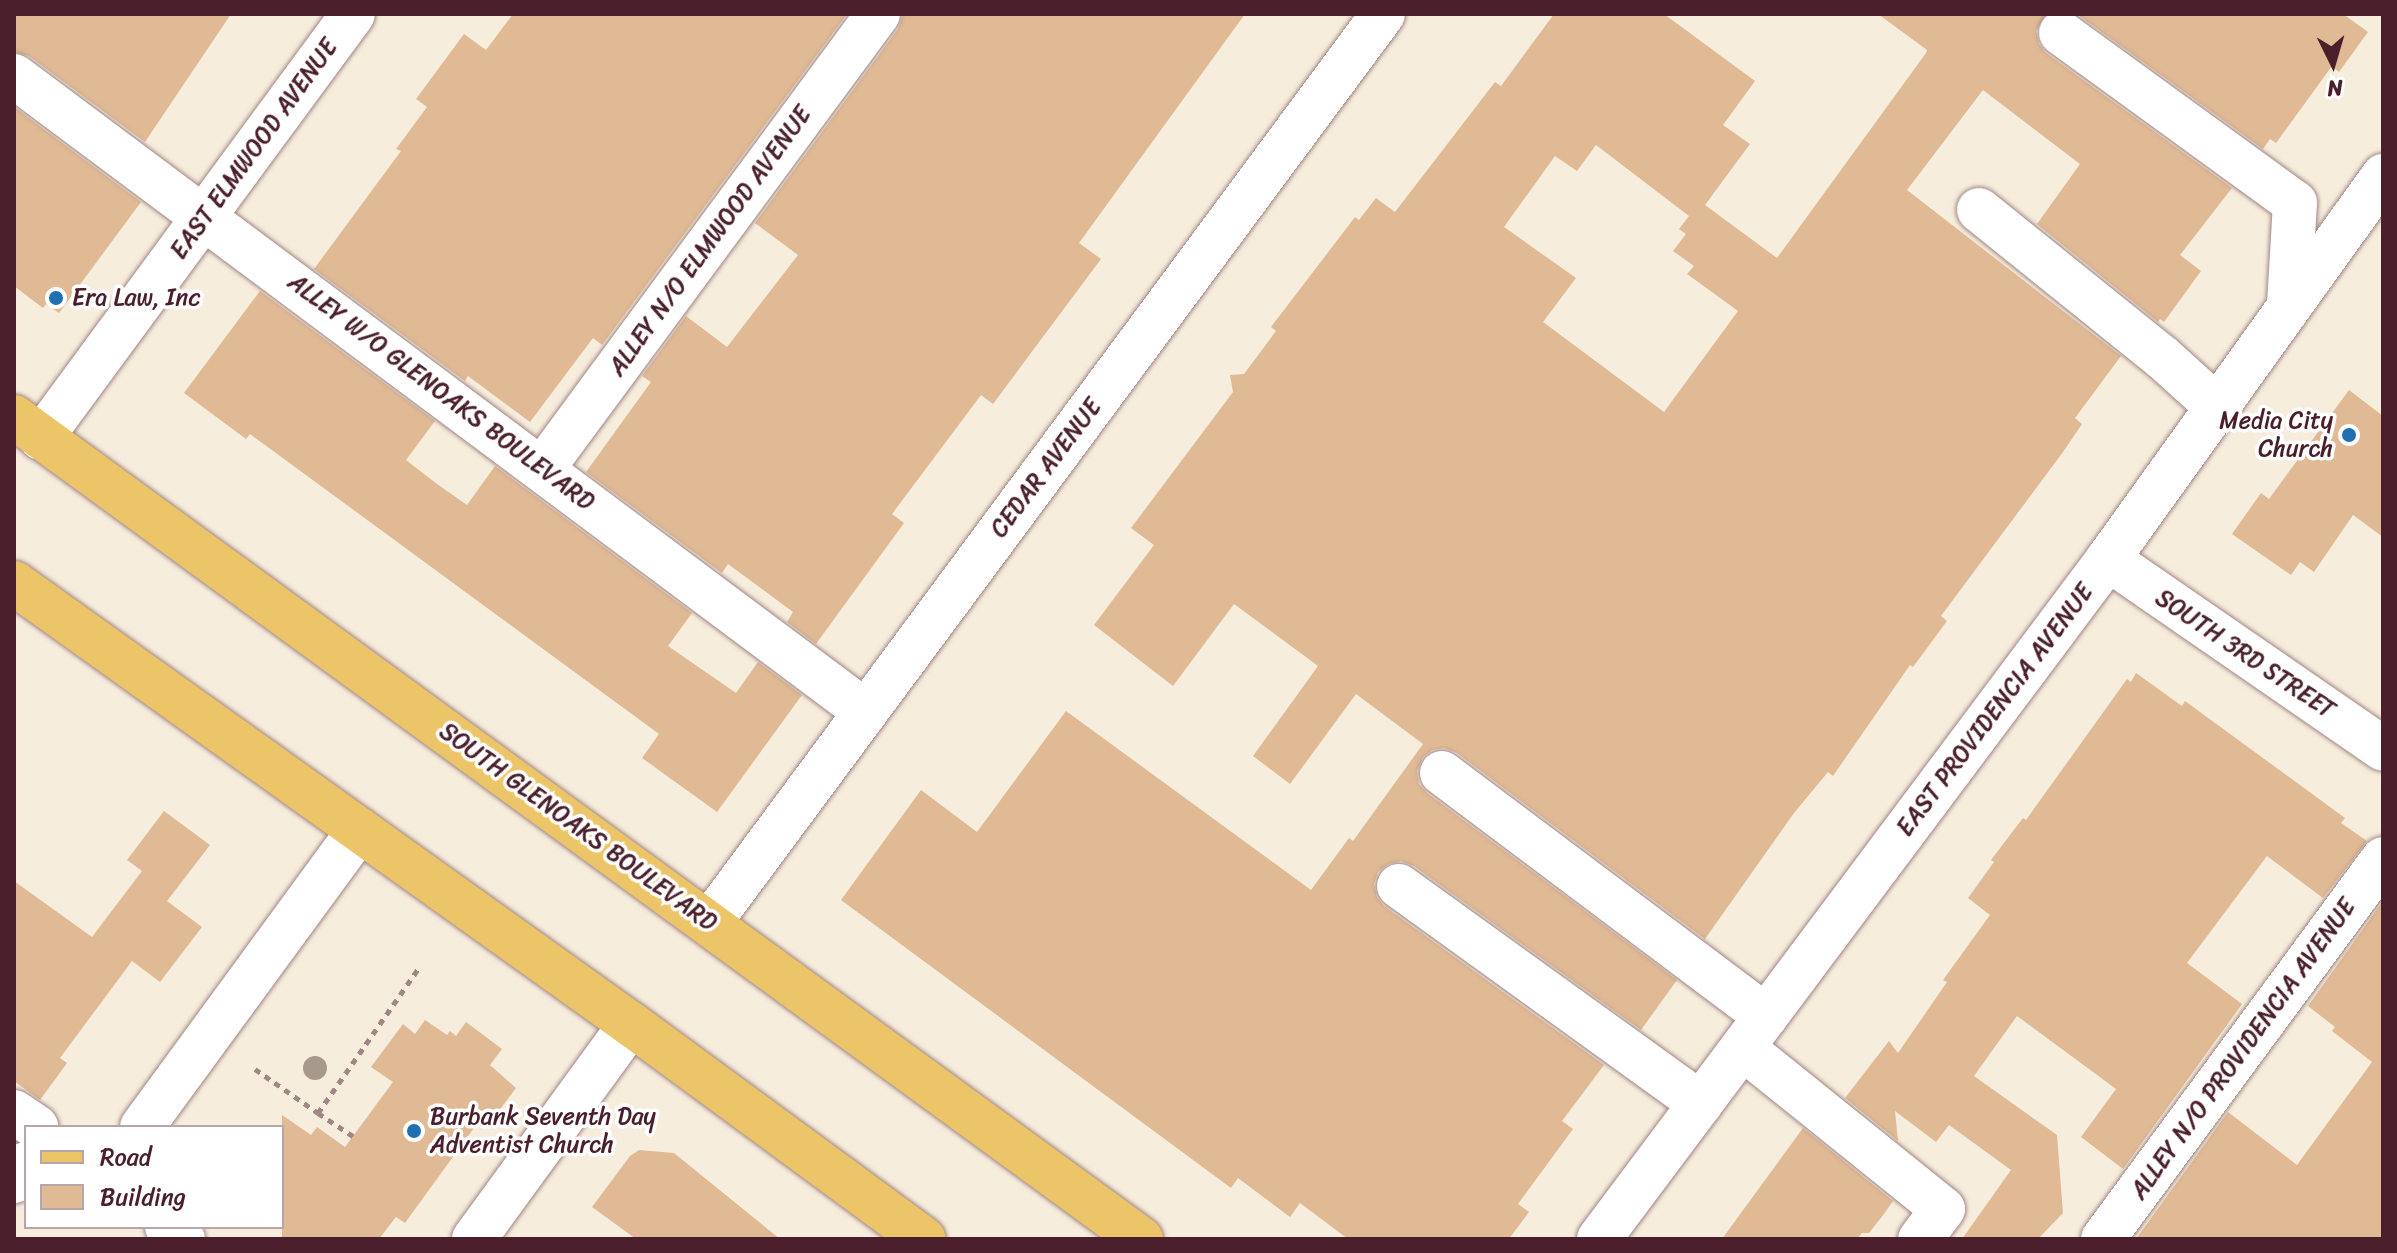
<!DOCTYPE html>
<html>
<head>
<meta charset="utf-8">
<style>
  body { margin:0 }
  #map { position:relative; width:2397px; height:1253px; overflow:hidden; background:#f7eddd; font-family:Sriracha,sans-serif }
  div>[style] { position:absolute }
  .building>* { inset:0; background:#e0b995 }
  .path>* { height:5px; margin-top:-2.5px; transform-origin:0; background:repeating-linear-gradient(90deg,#a08684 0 6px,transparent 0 12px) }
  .roads { filter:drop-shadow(0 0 2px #a08684) drop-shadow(0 0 2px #a08684) }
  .minor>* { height:44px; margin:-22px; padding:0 22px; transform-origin:22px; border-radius:22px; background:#fff }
  .major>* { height:44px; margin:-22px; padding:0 22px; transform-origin:22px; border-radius:22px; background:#edc569 }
  .trees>* { width:24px; height:24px; margin:-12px; border-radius:50%; background:#a79a8c }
  .dots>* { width:22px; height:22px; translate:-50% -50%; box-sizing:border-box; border:4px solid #fff; border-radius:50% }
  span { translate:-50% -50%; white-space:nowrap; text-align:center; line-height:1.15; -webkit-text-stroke:7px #fff; paint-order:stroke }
  .street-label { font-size:24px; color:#4a1f2b }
  .poi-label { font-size:24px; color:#4a1f2b }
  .left { translate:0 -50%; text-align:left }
  .right { translate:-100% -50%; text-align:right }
  .frame { position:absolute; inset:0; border:16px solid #4a1f2b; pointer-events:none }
  .legend { position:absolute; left:24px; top:1125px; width:260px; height:104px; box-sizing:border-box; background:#fff; border:2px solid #b7a5aa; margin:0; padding:10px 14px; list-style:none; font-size:24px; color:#4a1f2b }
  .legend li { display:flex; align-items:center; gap:16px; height:40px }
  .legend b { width:40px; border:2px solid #b7a5aa }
  .north { position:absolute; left:2293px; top:24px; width:80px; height:80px; -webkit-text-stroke:6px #fff; paint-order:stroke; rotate:175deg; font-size:22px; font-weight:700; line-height:32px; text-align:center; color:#4a1f2b }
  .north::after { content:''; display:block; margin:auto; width:28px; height:36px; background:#4a1f2b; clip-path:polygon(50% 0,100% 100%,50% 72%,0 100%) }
</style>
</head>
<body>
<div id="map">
  <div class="building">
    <div style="clip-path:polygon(14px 14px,231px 14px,145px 142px,29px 56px,14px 52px)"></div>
    <div style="clip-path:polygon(513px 14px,847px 14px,602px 345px,593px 338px,530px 422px,468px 376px,465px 381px,314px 269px,401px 151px,396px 149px,427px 107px,416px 99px,464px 34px,486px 50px)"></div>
    <div style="clip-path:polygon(903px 14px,1245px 14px,1079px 243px,1101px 259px,993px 404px,981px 395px,892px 514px,904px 523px,816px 644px,787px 622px,793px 612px,728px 564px,722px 573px,586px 472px,651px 382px,642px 376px,686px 316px,727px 347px,798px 255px,755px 223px,898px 29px)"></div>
    <div style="clip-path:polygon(evenodd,1554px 14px,1664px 14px,1755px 81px,1723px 125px,1750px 144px,1705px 205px,1777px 258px,1926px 53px,1927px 50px,1878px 14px,2046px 14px,2036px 31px,2039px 44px,2046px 53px,2232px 188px,2180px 255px,2201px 271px,2164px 322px,2160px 319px,2158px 322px,2037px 224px,2080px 164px,1983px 90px,1907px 190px,2121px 356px,2075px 418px,2082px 424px,2063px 452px,1941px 616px,1947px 621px,1913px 667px,1910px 665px,1833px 776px,1828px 772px,1794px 813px,1705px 939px,1457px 753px,1444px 748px,1432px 750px,1423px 757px,1417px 771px,1419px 784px,1427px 793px,1677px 980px,1641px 1030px,1414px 866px,1401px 861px,1388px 864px,1378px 872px,1374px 884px,1377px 897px,1384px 906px,1604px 1065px,1562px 1121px,1573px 1129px,1518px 1204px,1529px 1212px,1509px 1239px,1348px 1239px,1300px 1203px,1290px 1217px,1238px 1178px,1231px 1188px,841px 900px,921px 790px,977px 832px,1066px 711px,1311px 890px,1349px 838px,1353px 841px,1423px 744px,1356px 694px,1290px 784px,1253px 756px,1318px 666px,1234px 604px,1173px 686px,1094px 625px,1154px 545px,1131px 528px,1233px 392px,1230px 375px,1244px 374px,1276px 331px,1271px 327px,1355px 217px,1359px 220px,1376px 198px,1395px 212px,1495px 82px,1501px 86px,1554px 14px,1596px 145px,1689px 216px,1679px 229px,1686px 234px,1673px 251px,1694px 266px,1687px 274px,1738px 311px,1664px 412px,1543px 322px,1576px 278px,1504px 227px,1555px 156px,1577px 171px,1596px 145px)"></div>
    <div style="clip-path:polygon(2077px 14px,2343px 14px,2368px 32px,2339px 72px,2332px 66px,2276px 143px,2270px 139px,2263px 149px)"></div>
    <div style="clip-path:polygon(14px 107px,141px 202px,59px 313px,46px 304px,43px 308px,14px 286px)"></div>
    <div style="clip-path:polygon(260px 291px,435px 421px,406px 460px,437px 484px,467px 505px,495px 466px,692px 613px,668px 646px,736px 693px,758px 662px,802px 695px,717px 812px,642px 758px,659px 734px,250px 434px,246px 439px,184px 393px)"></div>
    <div style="clip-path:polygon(2349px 390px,2383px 416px,2383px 537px,2353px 515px,2314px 572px,2300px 562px,2291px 575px,2232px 534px,2261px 493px,2269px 499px)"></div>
    <div style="clip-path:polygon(2136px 673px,2182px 706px,2185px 701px,2345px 818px,2341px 823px,2367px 841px,2323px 898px,2267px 856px,2187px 963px,2242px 1004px,2123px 1169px,2081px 1137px,2116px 1089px,2017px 1016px,1974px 1076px,2057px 1135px,2063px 1213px,2038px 1239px,1962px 1239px,2011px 1170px,1949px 1125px,1936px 1142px,1895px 1111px,1898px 1141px,1845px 1098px,1889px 1041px,1898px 1053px,1947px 982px,1943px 980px,1990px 915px,1968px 898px,1994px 862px,1991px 860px,2023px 818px,2026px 820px,2127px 679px,2131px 682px)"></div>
    <div style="clip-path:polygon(164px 811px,210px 845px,167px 901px,202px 927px,160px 982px,132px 961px,60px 1058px,67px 1063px,40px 1100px,14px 1081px,14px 881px,92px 937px,142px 871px,127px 860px)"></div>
    <div style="clip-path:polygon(2383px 901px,2383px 1239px,2136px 1239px,2228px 1112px,2297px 1165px,2372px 1062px,2332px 1031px,2335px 1027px,2308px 1006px)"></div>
    <div style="clip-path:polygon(425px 1020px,447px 1035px,450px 1031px,456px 1036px,466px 1022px,502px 1049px,490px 1065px,516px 1088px,492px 1120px,484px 1114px,405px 1223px,396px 1217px,379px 1239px,282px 1239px,282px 1115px,311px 1135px,317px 1127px,345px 1147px,393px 1082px,371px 1067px,403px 1024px,415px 1034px)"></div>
    <div style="clip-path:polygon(1803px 1128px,1893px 1201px,1884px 1214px,1869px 1233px,1862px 1233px,1857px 1239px,1722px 1239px)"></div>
    <div style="clip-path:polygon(639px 1150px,674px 1153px,780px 1239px,636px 1239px,592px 1207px,630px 1156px)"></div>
  </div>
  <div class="path">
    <div style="left:255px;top:1069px;width:77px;rotate:34.9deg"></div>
    <div style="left:318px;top:1113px;width:175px;rotate:-55.2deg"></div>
    <div style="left:318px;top:1113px;width:42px;rotate:33.3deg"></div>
  </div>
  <div class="roads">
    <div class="minor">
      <div style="left:2061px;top:33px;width:289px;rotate:36deg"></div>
      <div style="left:2295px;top:203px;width:102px;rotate:93.4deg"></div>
      <div style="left:14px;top:76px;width:1063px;rotate:36.74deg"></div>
      <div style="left:1979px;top:210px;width:235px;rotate:38.8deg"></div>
      <div style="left:2162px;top:357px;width:73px;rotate:42.2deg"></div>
      <div style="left:41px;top:438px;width:526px;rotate:-53.65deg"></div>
      <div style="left:543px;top:468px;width:564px;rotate:-53.58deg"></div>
      <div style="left:2108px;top:559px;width:334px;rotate:34.6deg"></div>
      <div style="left:1442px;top:773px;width:405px;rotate:36.9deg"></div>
      <div style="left:1399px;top:886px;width:372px;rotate:35.8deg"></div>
      <div style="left:710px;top:922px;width:1130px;rotate:-53.45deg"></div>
      <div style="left:1744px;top:1049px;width:255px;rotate:38.8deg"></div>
      <div style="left:1943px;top:1209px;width:38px;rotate:127deg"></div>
      <div style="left:14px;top:1112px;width:27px;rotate:34deg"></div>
      <div style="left:142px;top:1127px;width:368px;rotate:-53.8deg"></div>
      <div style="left:14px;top:1181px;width:21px;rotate:-55deg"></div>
      <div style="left:167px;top:1227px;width:20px;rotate:37deg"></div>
      <div style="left:474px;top:1239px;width:266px;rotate:-53.9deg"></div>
      <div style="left:1599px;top:1239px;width:849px;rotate:-53.18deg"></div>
      <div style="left:2108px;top:559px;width:472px;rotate:-54.3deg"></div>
      <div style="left:2103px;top:1239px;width:472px;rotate:-53.6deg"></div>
    </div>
    <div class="major">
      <div style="left:14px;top:417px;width:1395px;rotate:36.11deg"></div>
      <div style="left:14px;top:583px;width:758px;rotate:35.56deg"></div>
      <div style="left:631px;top:1024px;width:363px;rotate:36.3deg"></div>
    </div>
  </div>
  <div class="trees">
    <div style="left:315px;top:1068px"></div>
  </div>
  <div class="dots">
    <div style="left:56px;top:298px;background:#1f6fb2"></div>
    <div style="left:2349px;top:435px;background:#1f6fb2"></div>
    <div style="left:414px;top:1131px;background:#1f6fb2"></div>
  </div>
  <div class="street-label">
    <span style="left:254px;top:149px;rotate:-54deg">EAST ELMWOOD AVENUE</span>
    <span style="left:710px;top:241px;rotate:-54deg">ALLEY N/O ELMWOOD AVENUE</span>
    <span style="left:441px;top:392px;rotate:37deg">ALLEY W/O GLENOAKS BOULEVARD</span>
    <span style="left:1046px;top:468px;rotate:-53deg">CEDAR AVENUE</span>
    <span style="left:2245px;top:654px;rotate:34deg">SOUTH 3RD STREET</span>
    <span style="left:1995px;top:710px;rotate:-53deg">EAST PROVIDENCIA AVENUE</span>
    <span style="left:578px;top:827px;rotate:36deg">SOUTH GLENOAKS BOULEVARD</span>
    <span style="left:2243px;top:1049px;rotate:-54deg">ALLEY N/O PROVIDENCIA AVENUE</span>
  </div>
  <div class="poi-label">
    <span class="left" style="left:72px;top:298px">Era Law, Inc</span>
    <span class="right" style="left:2333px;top:435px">Media City<br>Church</span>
    <span class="left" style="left:430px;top:1131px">Burbank Seventh Day<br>Adventist Church</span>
  </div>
  <div class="frame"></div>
  <ul class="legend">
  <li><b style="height:10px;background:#edc569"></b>Road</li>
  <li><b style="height:22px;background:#e0b995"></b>Building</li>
  </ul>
  <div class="north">N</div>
</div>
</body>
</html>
